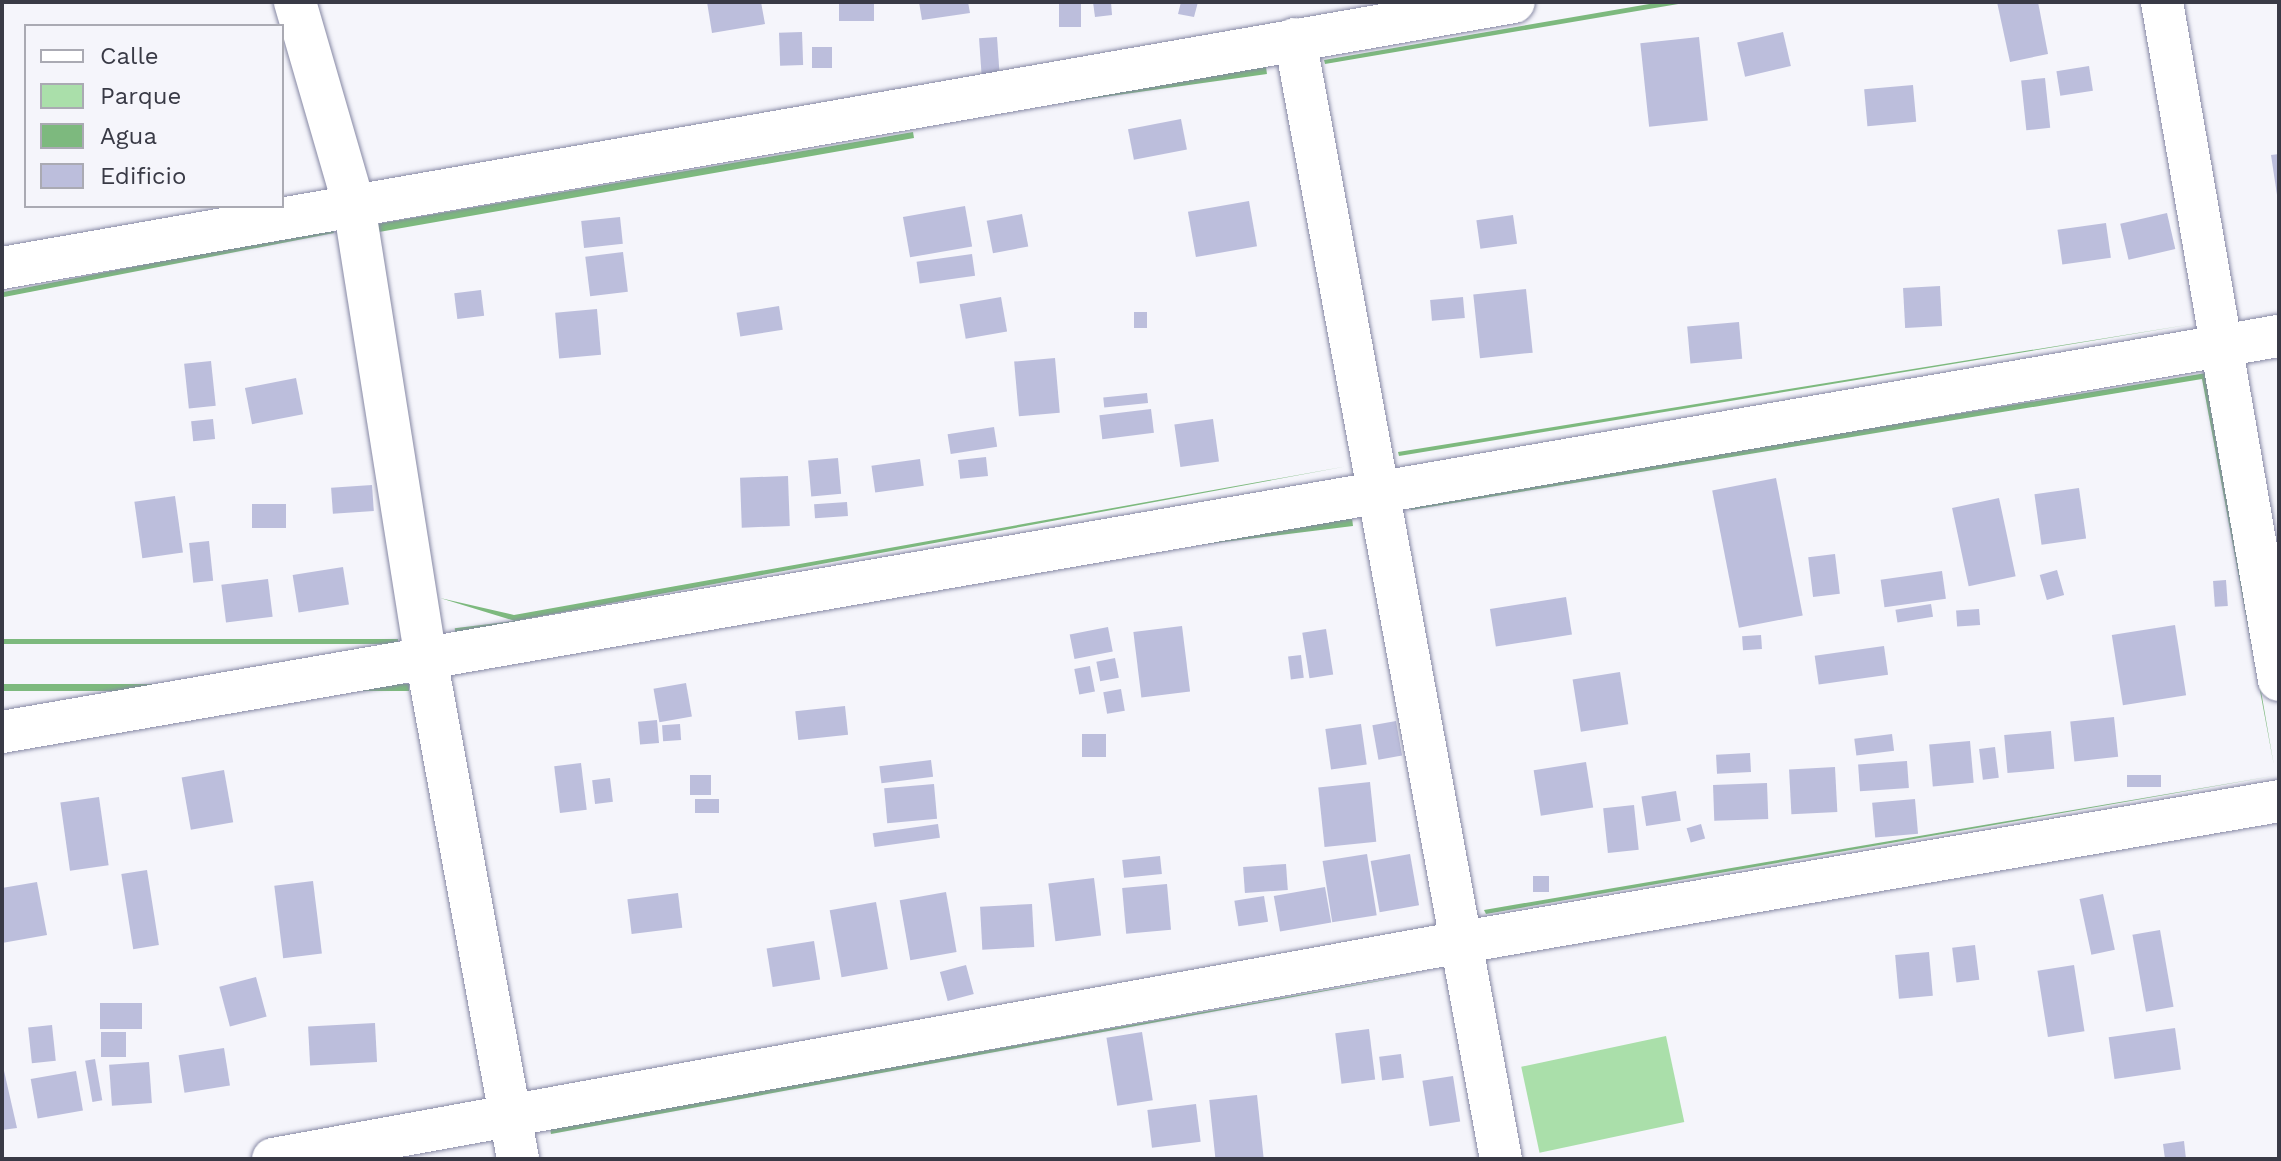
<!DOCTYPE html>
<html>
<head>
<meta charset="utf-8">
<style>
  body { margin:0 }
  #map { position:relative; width:2281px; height:1161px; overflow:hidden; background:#f5f5fb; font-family:"Work Sans",sans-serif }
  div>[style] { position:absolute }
  .green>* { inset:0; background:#aadfaa; transform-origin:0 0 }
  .water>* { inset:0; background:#7db97e; transform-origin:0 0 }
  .building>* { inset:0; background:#bcbedc; transform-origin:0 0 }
  .roads { filter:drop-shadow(0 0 2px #8688a4) drop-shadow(0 0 2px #8688a4) }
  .minor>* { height:42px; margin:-21px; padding:0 21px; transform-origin:21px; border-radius:21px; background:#fff }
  span { translate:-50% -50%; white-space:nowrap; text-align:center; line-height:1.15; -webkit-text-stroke:7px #f5f5fb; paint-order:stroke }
  .frame { position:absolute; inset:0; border:4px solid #393a46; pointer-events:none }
  .legend { position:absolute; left:24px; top:24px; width:260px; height:184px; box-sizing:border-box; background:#f5f5fb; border:2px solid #aaaab3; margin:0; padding:10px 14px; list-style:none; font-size:24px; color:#393a46 }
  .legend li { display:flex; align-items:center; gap:16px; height:40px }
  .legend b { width:40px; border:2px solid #aaaab3 }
</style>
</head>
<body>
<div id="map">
  <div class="green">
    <div style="left:1666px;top:1036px;width:88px;height:148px;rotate:78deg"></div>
  </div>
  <div class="water">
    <div style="clip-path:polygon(1661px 2px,1690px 2px,1325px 64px,1324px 60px)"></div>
    <div style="left:1266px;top:67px;width:7px;height:258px;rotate:82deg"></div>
    <div style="clip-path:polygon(913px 132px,914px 138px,379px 232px,377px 224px)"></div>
    <div style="left:333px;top:228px;width:5px;height:336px;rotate:79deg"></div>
    <div style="clip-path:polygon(2193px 324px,1399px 456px,1398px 452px)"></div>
    <div style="clip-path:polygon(2206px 373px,2274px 766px,2202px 379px,1411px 510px,1410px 504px)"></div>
    <div style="clip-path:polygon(1348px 466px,515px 621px,440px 598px,514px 615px)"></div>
    <div style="left:1352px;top:518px;width:8px;height:904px;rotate:83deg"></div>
    <div style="left:398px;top:639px;width:5px;height:402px;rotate:90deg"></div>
    <div style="left:409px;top:684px;width:7px;height:413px;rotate:90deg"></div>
    <div style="clip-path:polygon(2273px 776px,1486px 914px,1484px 910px)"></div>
    <div style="clip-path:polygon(1428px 972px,551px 1134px,550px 1128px)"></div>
  </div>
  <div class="building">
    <div style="clip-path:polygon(707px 2px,761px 2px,765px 24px,712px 33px)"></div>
    <div style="left:839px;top:2px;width:35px;height:19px"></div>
    <div style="clip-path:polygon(919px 2px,968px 2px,970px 13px,922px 20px)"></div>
    <div style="left:1059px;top:2px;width:22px;height:25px"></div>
    <div style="clip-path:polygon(1093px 2px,1111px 2px,1112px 15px,1095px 17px)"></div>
    <div style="clip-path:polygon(1181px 2px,1198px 2px,1194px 17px,1178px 14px)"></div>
    <div style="clip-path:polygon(1997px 2px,2038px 2px,2048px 54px,2010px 62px)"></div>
    <div style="left:802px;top:32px;width:33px;height:23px;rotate:88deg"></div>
    <div style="left:1783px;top:32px;width:35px;height:47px;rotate:77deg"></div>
    <div style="left:997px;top:37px;width:39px;height:18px;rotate:86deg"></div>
    <div style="left:1699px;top:37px;width:84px;height:59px;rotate:84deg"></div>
    <div style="left:812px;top:47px;width:20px;height:21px"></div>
    <div style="left:2089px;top:66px;width:25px;height:33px;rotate:81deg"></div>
    <div style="left:2045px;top:78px;width:50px;height:24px;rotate:84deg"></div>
    <div style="left:1913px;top:85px;width:37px;height:49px;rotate:85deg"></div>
    <div style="left:1181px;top:119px;width:31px;height:54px;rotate:79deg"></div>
    <div style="clip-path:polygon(2279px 154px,2279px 195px,2277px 195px,2271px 155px)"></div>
    <div style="left:1249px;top:201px;width:46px;height:62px;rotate:80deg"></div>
    <div style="left:965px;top:206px;width:41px;height:63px;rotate:80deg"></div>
    <div style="left:2167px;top:213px;width:37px;height:48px;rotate:77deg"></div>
    <div style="left:1022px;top:214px;width:33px;height:36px;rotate:79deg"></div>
    <div style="left:1513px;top:215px;width:29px;height:37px;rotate:82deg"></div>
    <div style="left:620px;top:217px;width:27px;height:39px;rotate:84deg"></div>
    <div style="left:2106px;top:223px;width:35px;height:49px;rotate:82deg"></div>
    <div style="left:623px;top:252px;width:40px;height:38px;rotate:83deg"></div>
    <div style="left:972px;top:254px;width:22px;height:56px;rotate:82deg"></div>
    <div style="left:1940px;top:286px;width:40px;height:37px;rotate:87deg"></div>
    <div style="left:1526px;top:289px;width:64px;height:53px;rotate:84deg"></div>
    <div style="left:481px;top:290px;width:26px;height:27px;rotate:83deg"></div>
    <div style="left:1001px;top:297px;width:35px;height:42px;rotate:80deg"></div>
    <div style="left:1463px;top:297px;width:21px;height:33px;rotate:85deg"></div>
    <div style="left:779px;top:306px;width:24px;height:43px;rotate:81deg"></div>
    <div style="left:597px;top:309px;width:46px;height:42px;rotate:85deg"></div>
    <div style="left:1134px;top:312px;width:13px;height:16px"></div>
    <div style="left:1739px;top:322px;width:37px;height:52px;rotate:85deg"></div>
    <div style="left:1055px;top:358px;width:55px;height:41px;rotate:85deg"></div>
    <div style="left:211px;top:361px;width:45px;height:27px;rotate:84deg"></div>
    <div style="left:296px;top:378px;width:37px;height:52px;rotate:79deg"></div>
    <div style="left:1147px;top:393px;width:10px;height:44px;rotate:84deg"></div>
    <div style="left:1151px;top:409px;width:24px;height:52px;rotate:83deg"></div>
    <div style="left:213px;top:419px;width:20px;height:22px;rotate:84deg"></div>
    <div style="left:1213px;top:419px;width:43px;height:39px;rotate:82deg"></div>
    <div style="left:994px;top:427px;width:20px;height:47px;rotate:81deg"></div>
    <div style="left:986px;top:457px;width:19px;height:28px;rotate:84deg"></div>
    <div style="left:838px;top:458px;width:36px;height:30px;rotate:85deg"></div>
    <div style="left:920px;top:459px;width:27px;height:49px;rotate:82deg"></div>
    <div style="left:788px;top:476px;width:50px;height:48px;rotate:88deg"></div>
    <div style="left:1776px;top:478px;width:140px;height:65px;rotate:79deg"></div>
    <div style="left:372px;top:485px;width:26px;height:41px;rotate:86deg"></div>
    <div style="left:2079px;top:488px;width:51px;height:45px;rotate:82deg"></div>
    <div style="left:175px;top:496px;width:57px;height:41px;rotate:82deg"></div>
    <div style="left:1999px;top:498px;width:80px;height:48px;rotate:78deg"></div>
    <div style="left:847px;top:502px;width:14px;height:33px;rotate:86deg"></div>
    <div style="left:252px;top:504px;width:34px;height:24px"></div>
    <div style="left:209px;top:541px;width:40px;height:20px;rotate:84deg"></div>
    <div style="left:1835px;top:554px;width:40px;height:27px;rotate:83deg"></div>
    <div style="left:343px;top:567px;width:38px;height:51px;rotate:81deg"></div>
    <div style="left:2057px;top:570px;width:26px;height:18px;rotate:74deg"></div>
    <div style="left:1942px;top:571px;width:28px;height:62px;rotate:82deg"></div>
    <div style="left:268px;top:579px;width:38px;height:47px;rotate:83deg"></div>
    <div style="left:2226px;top:580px;width:26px;height:13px;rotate:86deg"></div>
    <div style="left:1566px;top:597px;width:38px;height:77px;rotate:81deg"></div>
    <div style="left:1931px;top:604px;width:13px;height:36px;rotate:81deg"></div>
    <div style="left:1979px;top:609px;width:16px;height:23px;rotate:86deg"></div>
    <div style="left:2175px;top:625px;width:71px;height:64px;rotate:81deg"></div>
    <div style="left:1182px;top:626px;width:66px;height:49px;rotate:83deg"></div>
    <div style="left:1108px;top:627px;width:25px;height:39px;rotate:79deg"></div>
    <div style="left:1326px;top:629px;width:46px;height:24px;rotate:81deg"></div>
    <div style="left:1761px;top:635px;width:14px;height:19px;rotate:86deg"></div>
    <div style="left:1884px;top:646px;width:29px;height:70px;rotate:82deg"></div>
    <div style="left:1301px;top:655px;width:23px;height:13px;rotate:83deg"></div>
    <div style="left:1115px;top:658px;width:20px;height:19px;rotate:79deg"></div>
    <div style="left:1090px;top:666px;width:26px;height:16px;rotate:79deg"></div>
    <div style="left:1620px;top:672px;width:53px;height:48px;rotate:81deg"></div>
    <div style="left:686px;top:683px;width:34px;height:33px;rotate:80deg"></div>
    <div style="left:1121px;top:689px;width:22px;height:18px;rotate:80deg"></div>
    <div style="left:845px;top:706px;width:29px;height:50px;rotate:84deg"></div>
    <div style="left:2114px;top:717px;width:40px;height:44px;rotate:84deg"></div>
    <div style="left:657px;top:720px;width:23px;height:19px;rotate:85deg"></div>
    <div style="left:1396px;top:721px;width:35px;height:24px;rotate:80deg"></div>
    <div style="left:680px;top:724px;width:16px;height:18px;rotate:86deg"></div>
    <div style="left:1361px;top:724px;width:41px;height:36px;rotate:82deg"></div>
    <div style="left:2051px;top:731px;width:38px;height:47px;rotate:85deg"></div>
    <div style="left:1082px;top:734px;width:24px;height:23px"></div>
    <div style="left:1892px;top:734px;width:17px;height:38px;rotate:83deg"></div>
    <div style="left:1970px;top:741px;width:42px;height:41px;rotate:85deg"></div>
    <div style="left:1995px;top:747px;width:31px;height:16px;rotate:83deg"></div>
    <div style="left:1750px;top:753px;width:19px;height:34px;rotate:87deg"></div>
    <div style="left:931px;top:760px;width:17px;height:52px;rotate:83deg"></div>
    <div style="left:1907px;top:761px;width:27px;height:49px;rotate:86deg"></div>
    <div style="left:1586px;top:762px;width:46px;height:53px;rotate:81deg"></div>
    <div style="left:581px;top:763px;width:47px;height:27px;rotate:83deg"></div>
    <div style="left:1835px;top:767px;width:45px;height:46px;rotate:87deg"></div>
    <div style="left:224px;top:770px;width:53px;height:43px;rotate:80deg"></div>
    <div style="left:690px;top:775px;width:21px;height:20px"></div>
    <div style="left:2161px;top:775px;width:12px;height:34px;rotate:90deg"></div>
    <div style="left:610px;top:778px;width:24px;height:18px;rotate:83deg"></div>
    <div style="left:1370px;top:782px;width:60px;height:52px;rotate:84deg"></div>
    <div style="left:1767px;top:783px;width:36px;height:54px;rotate:88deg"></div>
    <div style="left:934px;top:784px;width:35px;height:50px;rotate:85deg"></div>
    <div style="left:1676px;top:791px;width:30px;height:35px;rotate:81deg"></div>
    <div style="left:99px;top:797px;width:69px;height:39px;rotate:82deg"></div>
    <div style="left:695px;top:799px;width:24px;height:14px"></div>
    <div style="left:1915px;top:799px;width:35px;height:43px;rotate:85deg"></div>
    <div style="left:1634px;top:805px;width:45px;height:31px;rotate:84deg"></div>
    <div style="left:938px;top:824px;width:14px;height:66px;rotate:82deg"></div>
    <div style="left:1701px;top:824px;width:15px;height:15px;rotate:74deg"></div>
    <div style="left:1367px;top:854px;width:62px;height:45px;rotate:81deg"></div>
    <div style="left:1410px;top:854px;width:52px;height:40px;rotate:80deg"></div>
    <div style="left:1160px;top:856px;width:18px;height:38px;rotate:84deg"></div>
    <div style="left:1286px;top:864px;width:26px;height:43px;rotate:86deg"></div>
    <div style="left:147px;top:870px;width:76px;height:26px;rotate:81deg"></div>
    <div style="left:1533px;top:876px;width:16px;height:16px"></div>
    <div style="left:1094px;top:878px;width:58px;height:46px;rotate:83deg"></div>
    <div style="left:313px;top:881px;width:73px;height:39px;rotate:83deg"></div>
    <div style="clip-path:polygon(37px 882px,47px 935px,2px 943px,2px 888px)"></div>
    <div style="left:1167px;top:884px;width:46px;height:45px;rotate:85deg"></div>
    <div style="left:1325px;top:887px;width:36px;height:52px;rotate:80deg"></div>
    <div style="left:946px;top:892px;width:61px;height:47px;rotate:80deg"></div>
    <div style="left:678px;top:893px;width:35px;height:51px;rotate:83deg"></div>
    <div style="left:2103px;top:894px;width:57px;height:24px;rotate:78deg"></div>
    <div style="left:1264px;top:896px;width:26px;height:30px;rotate:81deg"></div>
    <div style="left:876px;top:902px;width:68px;height:47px;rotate:80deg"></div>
    <div style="left:1032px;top:904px;width:43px;height:52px;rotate:87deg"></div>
    <div style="left:2160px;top:930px;width:78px;height:28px;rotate:80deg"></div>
    <div style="left:814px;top:941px;width:39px;height:48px;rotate:81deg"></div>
    <div style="left:1975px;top:945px;width:35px;height:23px;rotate:83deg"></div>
    <div style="left:1929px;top:952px;width:44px;height:34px;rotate:85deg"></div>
    <div style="left:966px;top:965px;width:30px;height:27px;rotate:75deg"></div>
    <div style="left:2074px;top:965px;width:67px;height:37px;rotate:81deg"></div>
    <div style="left:256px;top:977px;width:41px;height:38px;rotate:75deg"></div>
    <div style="left:100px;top:1003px;width:42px;height:26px"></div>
    <div style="left:375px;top:1023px;width:39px;height:67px;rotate:87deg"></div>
    <div style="left:52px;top:1025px;width:36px;height:24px;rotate:84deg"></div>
    <div style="left:2175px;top:1028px;width:42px;height:67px;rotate:82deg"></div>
    <div style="left:1369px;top:1029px;width:51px;height:34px;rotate:83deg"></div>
    <div style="left:101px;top:1032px;width:25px;height:25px"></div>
    <div style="left:1142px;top:1032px;width:69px;height:36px;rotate:81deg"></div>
    <div style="left:224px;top:1048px;width:38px;height:46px;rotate:81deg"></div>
    <div style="left:1401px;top:1054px;width:24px;height:22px;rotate:83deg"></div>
    <div style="left:95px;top:1059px;width:42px;height:10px;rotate:80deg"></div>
    <div style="clip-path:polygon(2px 1062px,17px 1128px,2px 1130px)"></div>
    <div style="left:149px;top:1062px;width:41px;height:40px;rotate:86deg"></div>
    <div style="left:76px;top:1071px;width:40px;height:46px;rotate:80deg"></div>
    <div style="left:1453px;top:1076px;width:46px;height:31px;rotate:81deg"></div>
    <div style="left:1257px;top:1095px;width:64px;height:48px;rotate:84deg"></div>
    <div style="left:1196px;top:1104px;width:38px;height:49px;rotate:83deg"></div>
    <div style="clip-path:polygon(2184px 1141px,2186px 1159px,2165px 1159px,2163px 1144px)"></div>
  </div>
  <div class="roads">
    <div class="minor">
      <div style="left:295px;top:2px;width:211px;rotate:73.8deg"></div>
      <div style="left:354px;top:205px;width:459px;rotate:81deg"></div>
      <div style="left:426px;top:658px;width:509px;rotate:79.59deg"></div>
      <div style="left:2162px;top:2px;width:688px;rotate:80.21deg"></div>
      <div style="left:1295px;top:39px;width:1139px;rotate:79.58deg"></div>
      <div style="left:2px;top:268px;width:1535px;rotate:-9.98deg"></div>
      <div style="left:2px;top:732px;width:2311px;rotate:-9.87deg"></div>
      <div style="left:273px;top:1159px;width:1180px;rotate:-10.35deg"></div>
      <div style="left:1434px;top:947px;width:858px;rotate:-9.8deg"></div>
    </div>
  </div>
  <div class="frame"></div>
  <ul class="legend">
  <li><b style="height:10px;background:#fff"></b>Calle</li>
  <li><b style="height:22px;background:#aadfaa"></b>Parque</li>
  <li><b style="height:22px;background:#7db97e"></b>Agua</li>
  <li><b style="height:22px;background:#bcbedc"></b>Edificio</li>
  </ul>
</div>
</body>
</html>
